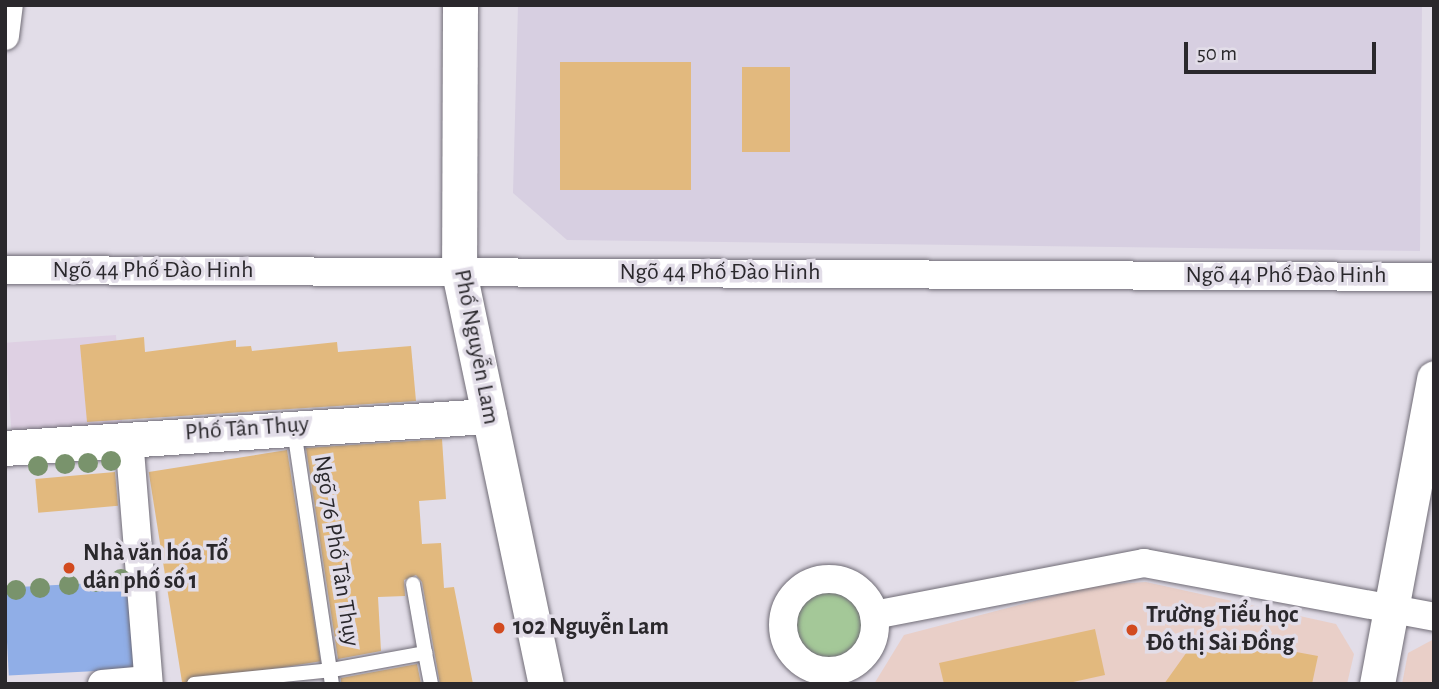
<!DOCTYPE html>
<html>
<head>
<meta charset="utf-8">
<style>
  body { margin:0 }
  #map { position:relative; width:1439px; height:689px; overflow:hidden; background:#e2dde8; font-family:"Alegreya Sans",sans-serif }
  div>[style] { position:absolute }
  .commercial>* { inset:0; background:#ded0e3; transform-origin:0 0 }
  .built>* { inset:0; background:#d7cfe1 }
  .education>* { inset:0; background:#e9cfc8 }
  .green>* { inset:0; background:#a4c898 }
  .round { border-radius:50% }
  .water>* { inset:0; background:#90aee7; transform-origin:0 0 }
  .building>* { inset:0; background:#e2b97e; transform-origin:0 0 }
  .roads { filter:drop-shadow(0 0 2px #706c76) drop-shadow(0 0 2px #706c76) }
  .service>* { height:14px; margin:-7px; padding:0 7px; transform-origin:7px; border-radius:7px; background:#fff }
  .minor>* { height:28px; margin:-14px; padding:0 14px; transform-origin:14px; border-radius:14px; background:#fff }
  .minor>.ring { margin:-14px; padding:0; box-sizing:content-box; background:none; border:28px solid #fff; border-radius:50% }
  .tertiary>* { height:35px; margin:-17.5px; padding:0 17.5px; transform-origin:17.5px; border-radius:17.5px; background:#fff }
  .trees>* { width:20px; height:20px; margin:-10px; border-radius:50%; background:#79936c }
  .dots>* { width:19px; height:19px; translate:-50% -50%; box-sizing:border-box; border:4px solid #e2dde8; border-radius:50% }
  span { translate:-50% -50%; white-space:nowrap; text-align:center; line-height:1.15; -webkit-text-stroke:7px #e2dde8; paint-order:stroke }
  .street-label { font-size:24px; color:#2a282c }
  .poi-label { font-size:24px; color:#2a282c; font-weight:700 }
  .left { translate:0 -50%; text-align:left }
  .frame { position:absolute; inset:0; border:7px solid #2a282c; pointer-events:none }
  .scale { position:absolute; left:1184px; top:42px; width:192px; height:32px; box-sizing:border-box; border:4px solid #2a282c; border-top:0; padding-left:9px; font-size:21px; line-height:24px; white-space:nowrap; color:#2a282c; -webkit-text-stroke:5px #e2dde8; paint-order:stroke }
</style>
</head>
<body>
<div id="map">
  <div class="commercial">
    <div style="left:116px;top:335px;width:92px;height:111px;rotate:86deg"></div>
  </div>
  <div class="built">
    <div style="clip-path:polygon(518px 5px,1422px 5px,1420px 251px,567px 240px,513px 193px)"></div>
  </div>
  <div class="education">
    <div style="clip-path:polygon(1146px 582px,1336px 624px,1354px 654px,1347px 684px,874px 684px,904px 635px,1096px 585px)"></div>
    <div style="clip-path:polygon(1434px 639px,1434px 684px,1402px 684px,1408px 653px)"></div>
  </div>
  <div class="green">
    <div class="round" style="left:796px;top:591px;width:68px;height:68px"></div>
  </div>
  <div class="water">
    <div style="left:131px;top:581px;width:88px;height:127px;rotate:87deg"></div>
  </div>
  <div class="building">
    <div style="left:560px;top:62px;width:131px;height:128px"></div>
    <div style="left:742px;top:67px;width:48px;height:85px"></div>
    <div style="clip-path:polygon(144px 337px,145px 352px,236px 340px,236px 347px,251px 346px,252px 351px,337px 342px,338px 352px,411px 346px,416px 401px,87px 422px,80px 345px)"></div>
    <div style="clip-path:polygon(442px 439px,446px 499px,419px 501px,422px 544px,441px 543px,444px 588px,454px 587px,473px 684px,440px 684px,422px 582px,416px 575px,404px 580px,405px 596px,378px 597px,381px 651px,338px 659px,306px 448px)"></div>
    <div style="left:287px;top:450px;width:214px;height:140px;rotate:81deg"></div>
    <div style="left:115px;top:472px;width:34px;height:80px;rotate:85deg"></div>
    <div style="clip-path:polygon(1095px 629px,1105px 675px,1064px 684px,944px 684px,939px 663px)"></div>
    <div style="clip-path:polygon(1258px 634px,1280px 649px,1318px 656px,1312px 684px,1164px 684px,1189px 649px)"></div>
    <div style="clip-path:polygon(417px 664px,421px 684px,341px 684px,341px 678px)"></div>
  </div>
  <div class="roads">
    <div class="service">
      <div style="left:294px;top:430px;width:257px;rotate:81.5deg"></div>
      <div style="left:413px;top:584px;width:70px;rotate:80.1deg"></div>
      <div style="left:194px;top:684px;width:139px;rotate:-5.8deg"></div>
      <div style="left:332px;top:670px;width:95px;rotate:-10.4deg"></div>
      <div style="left:425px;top:653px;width:32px;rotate:79deg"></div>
    </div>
    <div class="minor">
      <div style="left:5px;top:36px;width:31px;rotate:-83deg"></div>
      <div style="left:5px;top:270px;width:1429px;rotate:0.28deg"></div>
      <div style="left:129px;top:438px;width:247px;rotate:85.4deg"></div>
      <div class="ring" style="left:783px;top:579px;width:64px;height:64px"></div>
      <div style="left:874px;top:615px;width:275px;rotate:-10.9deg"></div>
      <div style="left:1144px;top:563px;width:295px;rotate:10.5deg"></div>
      <div style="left:102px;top:684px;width:46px;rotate:-5deg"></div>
    </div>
    <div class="tertiary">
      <div style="left:460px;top:5px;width:267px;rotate:90.2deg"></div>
      <div style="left:459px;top:272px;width:421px;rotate:78.1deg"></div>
      <div style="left:5px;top:448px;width:485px;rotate:-3.8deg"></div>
      <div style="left:1377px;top:684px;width:311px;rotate:-79.4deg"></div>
    </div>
  </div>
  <div class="trees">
    <div style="left:111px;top:461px"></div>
    <div style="left:88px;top:463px"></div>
    <div style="left:65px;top:464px"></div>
    <div style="left:38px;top:466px"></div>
    <div style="left:121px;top:579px"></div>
    <div style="left:96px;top:582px"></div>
    <div style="left:69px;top:585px"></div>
    <div style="left:40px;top:588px"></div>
    <div style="left:16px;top:590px"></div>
  </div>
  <div class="dots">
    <div style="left:69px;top:568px;background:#d24a1f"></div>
    <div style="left:499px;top:628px;background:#d24a1f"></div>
    <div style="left:1132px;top:630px;background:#d24a1f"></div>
  </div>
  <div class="street-label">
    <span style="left:153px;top:271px">Ngõ 44 Phố Đào Hinh</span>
    <span style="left:720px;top:273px">Ngõ 44 Phố Đào Hinh</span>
    <span style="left:1286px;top:276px">Ngõ 44 Phố Đào Hinh</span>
    <span style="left:476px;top:347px;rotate:79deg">Phố Nguyễn Lam</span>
    <span style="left:247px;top:429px;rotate:-4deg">Phố Tân Thụy</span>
    <span style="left:336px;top:551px;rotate:81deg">Ngõ 76 Phố Tân Thụy</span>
  </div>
  <div class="poi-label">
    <span class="left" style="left:83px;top:568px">Nhà văn hóa Tổ<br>dân phố số 1</span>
    <span class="left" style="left:1146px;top:630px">Trường Tiểu học<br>Đô thị Sài Đồng</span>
    <span class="left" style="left:513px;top:628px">102 Nguyễn Lam</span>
  </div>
  <div class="frame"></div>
  <div class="scale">50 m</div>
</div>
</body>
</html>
